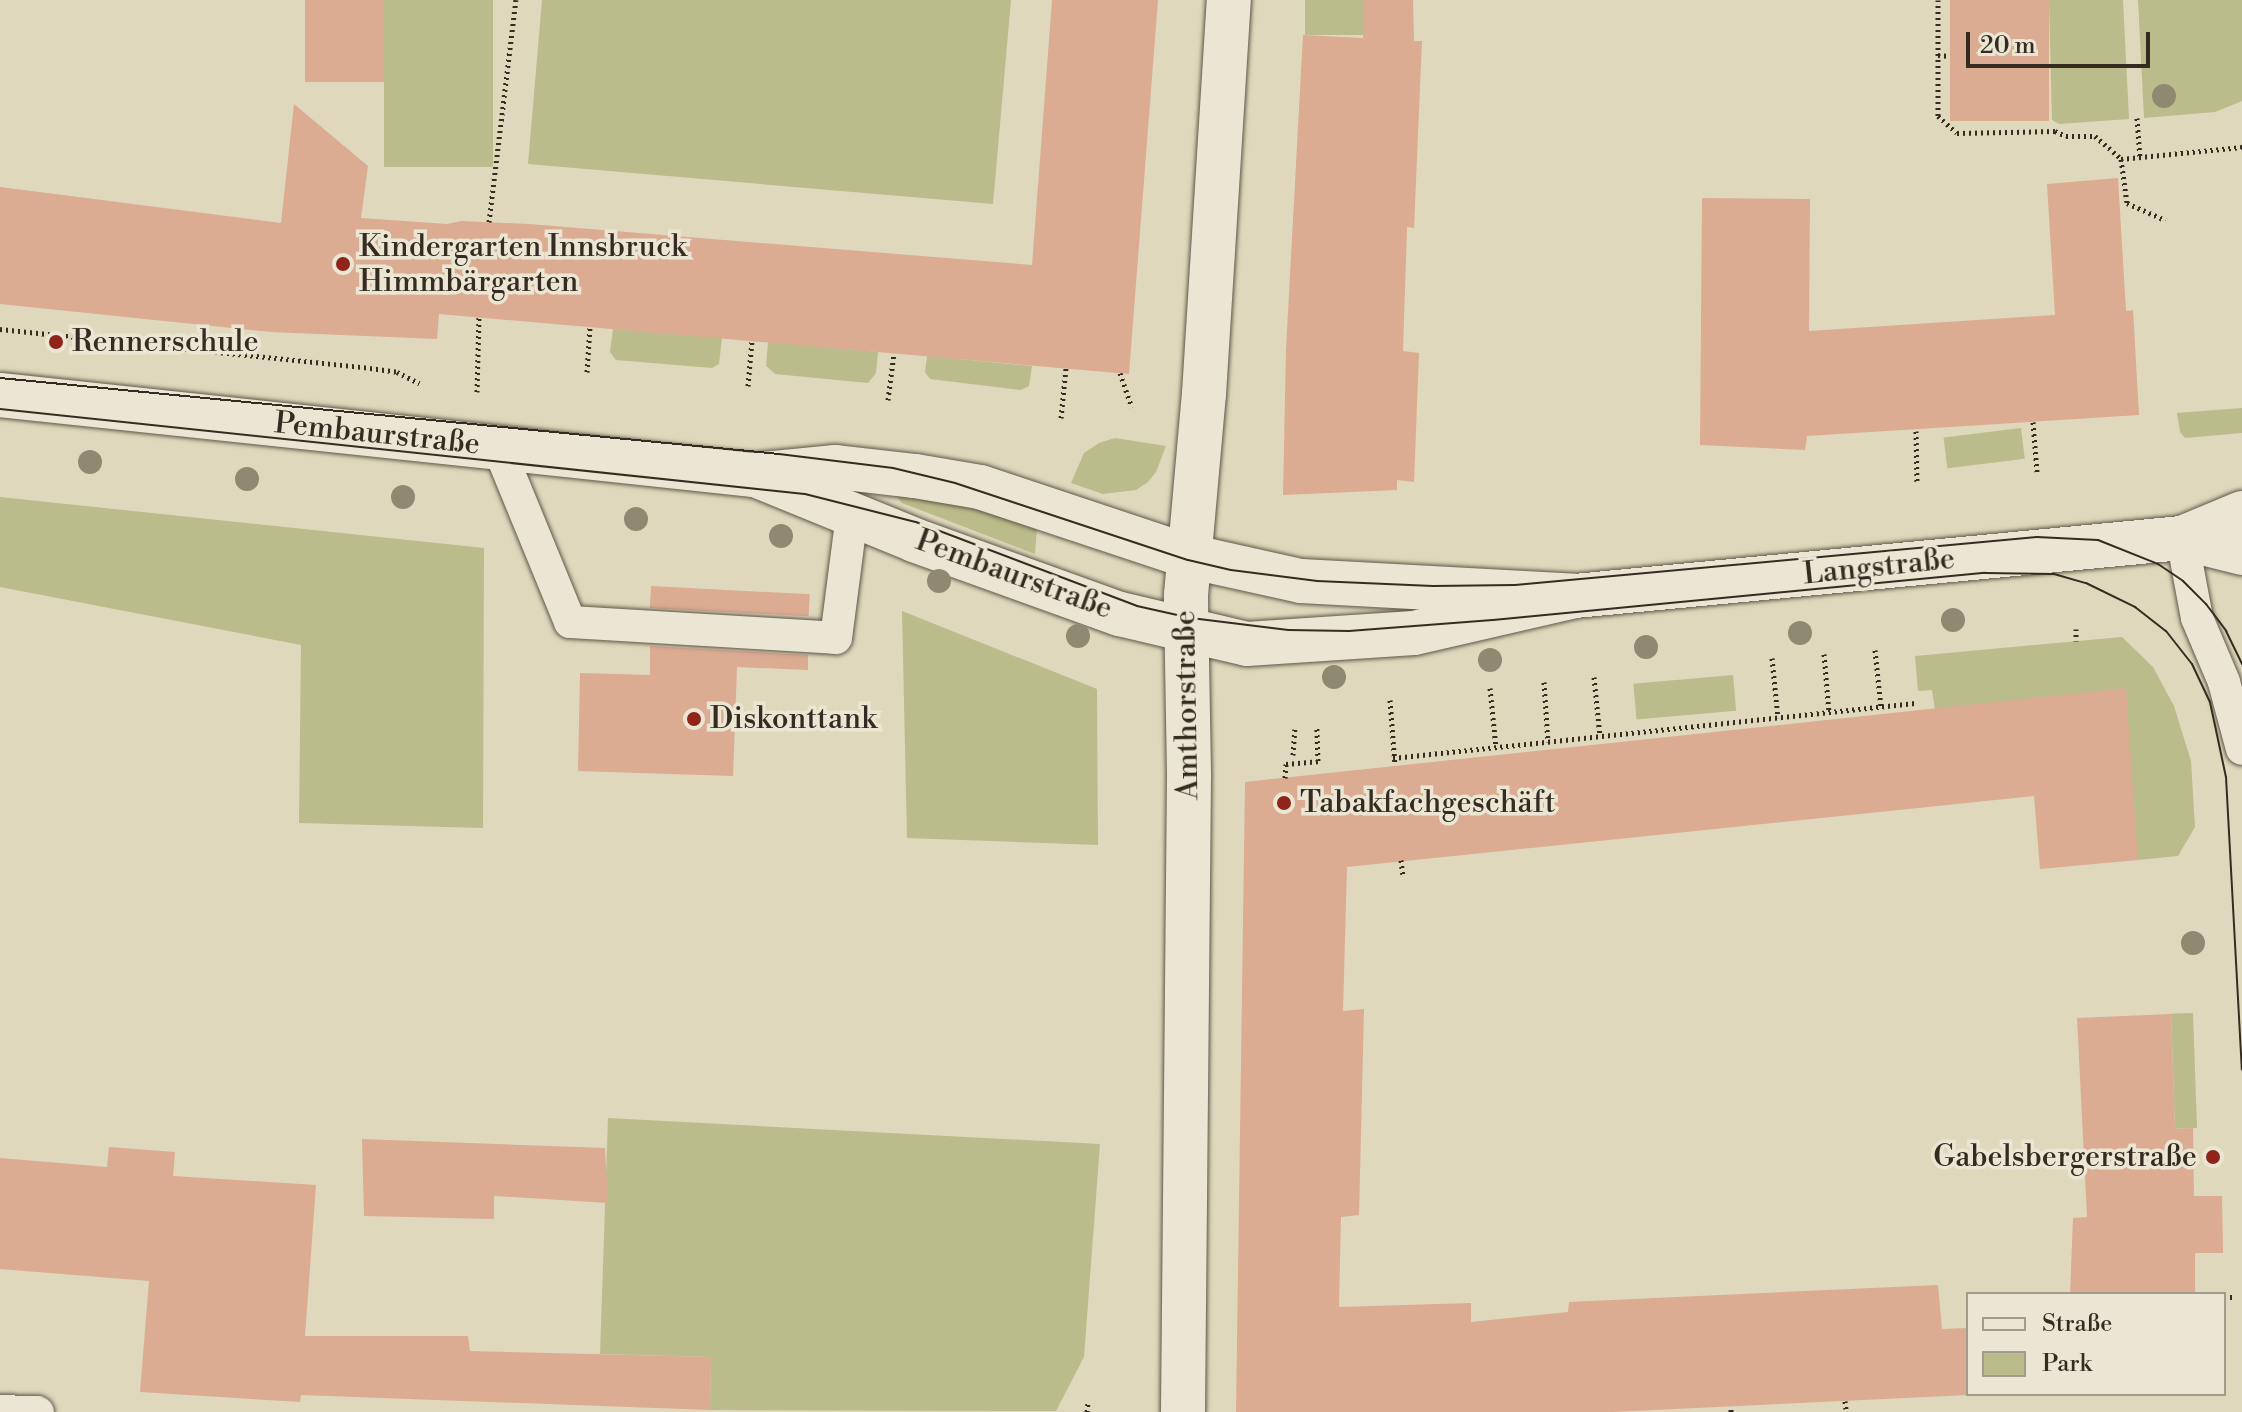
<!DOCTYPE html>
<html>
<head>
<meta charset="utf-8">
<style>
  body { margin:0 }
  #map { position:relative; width:2242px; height:1412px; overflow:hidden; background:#dfd8bc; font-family:"Libre Bodoni",serif }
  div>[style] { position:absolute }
  .green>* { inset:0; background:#babc8b; transform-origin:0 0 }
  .building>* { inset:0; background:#dbab92; transform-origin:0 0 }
  .path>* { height:5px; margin-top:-2.5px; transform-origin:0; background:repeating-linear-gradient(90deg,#362b21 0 2px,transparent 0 6px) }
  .roads { filter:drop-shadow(0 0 2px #605648) drop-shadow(0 0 2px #605648) }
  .lane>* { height:32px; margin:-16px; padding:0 16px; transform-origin:16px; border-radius:16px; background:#eae6d3 }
  .street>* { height:44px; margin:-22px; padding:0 22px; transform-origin:22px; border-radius:22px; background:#eae6d3 }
  .secondary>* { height:44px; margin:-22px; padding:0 22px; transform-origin:22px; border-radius:22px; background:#eae6d3 }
  .tram>* { height:2px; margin:-1px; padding:0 1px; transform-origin:1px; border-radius:1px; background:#362b21 }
  .trees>* { width:24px; height:24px; margin:-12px; border-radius:50%; background:#908972 }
  .dots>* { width:22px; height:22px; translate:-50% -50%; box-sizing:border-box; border:4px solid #eae6d3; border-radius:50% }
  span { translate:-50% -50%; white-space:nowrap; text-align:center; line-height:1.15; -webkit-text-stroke:7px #eae6d3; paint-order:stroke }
  .poi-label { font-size:30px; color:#362b21 }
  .left { translate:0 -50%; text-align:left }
  .right { translate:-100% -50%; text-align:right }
  .street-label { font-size:30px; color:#362b21 }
  .legend { position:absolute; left:1966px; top:1292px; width:260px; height:104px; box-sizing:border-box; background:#eae6d3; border:2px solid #a29b8c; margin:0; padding:10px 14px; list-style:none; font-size:24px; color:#362b21 }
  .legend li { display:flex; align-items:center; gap:16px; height:40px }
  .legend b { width:40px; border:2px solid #a29b8c }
  .scale { position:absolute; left:1966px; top:32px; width:184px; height:36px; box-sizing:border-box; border:4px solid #362b21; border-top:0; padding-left:10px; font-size:24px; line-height:28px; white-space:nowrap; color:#362b21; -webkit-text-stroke:6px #eae6d3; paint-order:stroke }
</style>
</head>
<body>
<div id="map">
  <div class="green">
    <div style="left:384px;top:0;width:109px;height:167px"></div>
    <div style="clip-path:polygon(542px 0,1011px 0,993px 204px,528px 164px)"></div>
    <div style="left:1305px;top:0;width:59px;height:35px"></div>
    <div style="clip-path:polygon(2049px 0,2123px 0,2129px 119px,2059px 124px,2052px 120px)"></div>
    <div style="clip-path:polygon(2138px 0,2242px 0,2242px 101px,2215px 112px,2144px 118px)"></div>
    <div style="clip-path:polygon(613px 329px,722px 338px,719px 364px,712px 368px,616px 360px,610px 352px)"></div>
    <div style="clip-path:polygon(768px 342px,878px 352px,876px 373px,868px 383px,775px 374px,766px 366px)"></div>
    <div style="clip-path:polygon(927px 356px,1032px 366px,1029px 386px,1021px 390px,930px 379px,925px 372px)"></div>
    <div style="clip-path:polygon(2242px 408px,2242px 433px,2185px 438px,2180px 432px,2177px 413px)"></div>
    <div style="left:2021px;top:428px;width:31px;height:78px;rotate:83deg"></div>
    <div style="clip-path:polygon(1115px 438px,1166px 446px,1156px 472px,1148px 482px,1136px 490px,1103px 494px,1071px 483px,1084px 453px,1099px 443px)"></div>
    <div style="clip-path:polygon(931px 494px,1037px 528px,1035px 554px,902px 503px,896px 496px)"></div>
    <div style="clip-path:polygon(0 497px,484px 548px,483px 828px,299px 823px,301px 645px,0 587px)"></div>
    <div style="clip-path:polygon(902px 611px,1097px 689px,1098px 845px,907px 838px)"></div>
    <div style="clip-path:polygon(2122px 637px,2153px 667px,2174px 706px,2191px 761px,2195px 827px,2178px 856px,2138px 860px,1935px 710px,1932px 690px,1918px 691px,1915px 656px)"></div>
    <div style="left:1733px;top:675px;width:36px;height:100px;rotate:85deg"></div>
    <div style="left:2193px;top:1013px;width:115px;height:22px;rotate:88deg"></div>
    <div style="clip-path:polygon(608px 1118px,1100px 1144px,1084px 1357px,1056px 1411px,710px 1410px,711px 1357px,600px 1354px)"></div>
  </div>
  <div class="building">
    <div style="left:305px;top:0;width:79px;height:82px"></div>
    <div style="clip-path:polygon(1052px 0,1158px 0,1129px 374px,439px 314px,437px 339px,271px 332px,0 304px,0 187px,281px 223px,294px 104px,368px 166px,361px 218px,447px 224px,461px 221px,529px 224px,1032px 265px)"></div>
    <div style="clip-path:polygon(1364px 0,1413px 0,1414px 41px,1422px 41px,1414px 228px,1407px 227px,1403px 351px,1419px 353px,1414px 482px,1397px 480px,1397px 490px,1283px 495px,1286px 349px,1303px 35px,1363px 38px)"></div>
    <div style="left:1950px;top:0;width:99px;height:121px"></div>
    <div style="clip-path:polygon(2118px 178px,2126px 311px,2133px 310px,2139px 415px,1807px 436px,1805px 450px,1700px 445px,1702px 198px,1810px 199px,1809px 331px,2055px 315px,2047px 184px)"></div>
    <div style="left:651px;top:586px;width:159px;height:22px;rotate:3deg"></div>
    <div style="clip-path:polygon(650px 646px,808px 655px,808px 670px,737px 667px,733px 776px,578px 771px,580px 673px,650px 675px)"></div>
    <div style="clip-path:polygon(2126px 688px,2138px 860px,2040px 869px,2034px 796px,1347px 867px,1343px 1011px,1364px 1009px,1359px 1215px,1341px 1217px,1339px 1307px,1471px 1303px,1471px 1322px,1568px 1312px,1569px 1302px,1938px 1285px,1942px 1329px,1968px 1328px,1968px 1395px,1612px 1412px,1236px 1412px,1245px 782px)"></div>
    <div style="clip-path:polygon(2171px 1014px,2175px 1129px,2193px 1128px,2194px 1196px,2222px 1196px,2223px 1253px,2195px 1253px,2195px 1294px,2070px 1294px,2073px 1218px,2087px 1217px,2077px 1018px)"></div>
    <div style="clip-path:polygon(362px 1139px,605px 1148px,608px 1203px,494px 1196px,494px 1219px,364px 1216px)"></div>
    <div style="clip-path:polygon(109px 1147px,175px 1152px,173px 1176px,316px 1185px,305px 1336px,468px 1336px,470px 1351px,711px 1357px,710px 1410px,301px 1395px,300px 1402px,140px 1392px,149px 1281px,0 1269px,0 1158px,107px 1167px)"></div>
  </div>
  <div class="path">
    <div style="left:1938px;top:0;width:116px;rotate:90deg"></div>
    <div style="left:1938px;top:116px;width:25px;rotate:42deg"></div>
    <div style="left:1957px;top:133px;width:98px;rotate:-1.2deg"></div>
    <div style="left:2055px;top:131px;width:12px;rotate:24deg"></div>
    <div style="left:2066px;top:136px;width:29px"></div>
    <div style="left:2095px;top:136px;width:35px;rotate:41deg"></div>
    <div style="left:2121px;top:159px;width:122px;rotate:-5.7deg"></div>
    <div style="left:1938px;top:55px;width:12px;rotate:5deg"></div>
    <div style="left:2137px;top:118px;width:40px;rotate:85.7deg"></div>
    <div style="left:2121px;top:159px;width:44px;rotate:82.2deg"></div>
    <div style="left:2127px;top:203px;width:42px;rotate:24.1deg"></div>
    <div style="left:489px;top:222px;width:224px;rotate:-83.1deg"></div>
    <div style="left:0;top:329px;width:372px;rotate:6deg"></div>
    <div style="left:370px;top:368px;width:27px;rotate:8deg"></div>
    <div style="left:397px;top:372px;width:25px;rotate:27deg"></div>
    <div style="left:587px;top:372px;width:45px;rotate:-86.2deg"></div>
    <div style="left:1120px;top:373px;width:36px;rotate:71deg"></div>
    <div style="left:748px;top:386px;width:46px;rotate:-85deg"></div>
    <div style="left:477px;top:392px;width:75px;rotate:-88.5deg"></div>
    <div style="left:888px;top:400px;width:47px;rotate:-82.7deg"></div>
    <div style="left:1061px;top:418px;width:50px;rotate:-84.3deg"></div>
    <div style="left:2033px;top:422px;width:50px;rotate:85.4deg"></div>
    <div style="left:1916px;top:431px;width:52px;rotate:88.9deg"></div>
    <div style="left:2076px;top:629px;width:12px;rotate:90deg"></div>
    <div style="left:1875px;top:650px;width:57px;rotate:84deg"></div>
    <div style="left:1824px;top:654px;width:58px;rotate:85.1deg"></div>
    <div style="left:1772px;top:658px;width:60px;rotate:84.3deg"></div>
    <div style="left:1594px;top:677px;width:59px;rotate:84.2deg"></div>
    <div style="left:1544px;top:682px;width:60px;rotate:86.2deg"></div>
    <div style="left:1490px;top:688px;width:59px;rotate:84.2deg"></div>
    <div style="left:1390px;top:700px;width:65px;rotate:85.6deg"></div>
    <div style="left:1293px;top:755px;width:26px;rotate:-86deg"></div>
    <div style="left:1393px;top:758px;width:525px;rotate:-6.01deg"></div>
    <div style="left:1285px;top:778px;width:14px;rotate:-86deg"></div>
    <div style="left:1286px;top:764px;width:32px;rotate:-5deg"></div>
    <div style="left:1318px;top:761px;width:33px;rotate:-92deg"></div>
    <div style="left:1401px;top:860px;width:17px;rotate:83deg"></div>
    <div style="left:2224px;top:1297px;width:9px"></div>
    <div style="left:1845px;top:1401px;width:8px;rotate:83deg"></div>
    <div style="left:1087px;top:1412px;width:10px;rotate:-84deg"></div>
    <div style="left:1731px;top:1412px;width:5px;rotate:-90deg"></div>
  </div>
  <div class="roads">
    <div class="lane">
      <div style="left:503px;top:447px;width:14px;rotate:86deg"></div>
      <div style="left:504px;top:461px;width:174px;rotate:67.7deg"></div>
      <div style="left:570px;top:622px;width:266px;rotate:3.4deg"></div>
      <div style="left:836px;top:638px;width:125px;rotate:-82.6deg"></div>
      <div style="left:2182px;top:538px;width:81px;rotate:79.4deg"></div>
      <div style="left:2197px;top:618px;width:69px;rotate:67.1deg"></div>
      <div style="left:2224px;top:682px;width:69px;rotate:75deg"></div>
      <div style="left:0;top:1411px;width:38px;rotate:2deg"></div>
    </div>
    <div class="street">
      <div style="left:1183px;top:1412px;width:638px;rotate:-89.46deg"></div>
      <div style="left:1189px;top:774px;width:179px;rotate:-91deg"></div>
      <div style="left:1186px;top:595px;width:202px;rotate:-84.9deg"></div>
      <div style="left:1204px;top:394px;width:395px;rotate:-86.4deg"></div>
    </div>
    <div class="secondary">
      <div style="left:0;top:395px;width:758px;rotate:6.06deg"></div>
      <div style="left:754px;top:475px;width:82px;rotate:-5.6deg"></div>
      <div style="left:836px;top:467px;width:80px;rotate:6.5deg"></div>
      <div style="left:915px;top:476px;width:66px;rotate:9.6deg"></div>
      <div style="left:980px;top:487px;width:219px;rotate:18.4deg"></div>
      <div style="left:1188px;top:556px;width:116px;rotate:12.5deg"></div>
      <div style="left:1301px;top:581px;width:274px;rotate:3.1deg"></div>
      <div style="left:760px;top:477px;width:166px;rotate:22.2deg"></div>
      <div style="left:914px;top:540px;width:219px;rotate:19.8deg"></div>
      <div style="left:1120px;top:614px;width:130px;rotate:13.3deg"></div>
      <div style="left:1247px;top:644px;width:167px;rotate:-3.8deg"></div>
      <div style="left:1414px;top:633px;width:165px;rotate:-12.9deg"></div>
      <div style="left:1575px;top:596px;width:610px;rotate:-5.46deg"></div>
      <div style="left:2182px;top:538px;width:65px;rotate:-22.6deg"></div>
      <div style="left:2182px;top:538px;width:62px;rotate:14deg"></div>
    </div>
  </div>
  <div class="tram">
    <div style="left:0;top:378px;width:783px;rotate:5.57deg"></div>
    <div style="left:779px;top:454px;width:115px;rotate:7deg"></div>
    <div style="left:893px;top:468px;width:64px;rotate:13.6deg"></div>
    <div style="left:955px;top:483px;width:245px;rotate:18.3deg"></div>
    <div style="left:1188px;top:560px;width:44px;rotate:13.1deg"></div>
    <div style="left:1231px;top:570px;width:87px;rotate:7.3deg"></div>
    <div style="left:1317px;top:581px;width:116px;rotate:2.5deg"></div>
    <div style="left:1433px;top:586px;width:82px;rotate:-0.7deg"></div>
    <div style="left:1515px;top:585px;width:524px;rotate:-5.25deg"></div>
    <div style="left:2037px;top:537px;width:61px;rotate:2.8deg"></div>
    <div style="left:2098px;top:540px;width:65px;rotate:21.8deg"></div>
    <div style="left:2158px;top:564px;width:30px;rotate:34deg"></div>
    <div style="left:2183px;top:581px;width:33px;rotate:45deg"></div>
    <div style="left:2206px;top:604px;width:34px;rotate:53deg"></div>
    <div style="left:2226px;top:631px;width:37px;rotate:64deg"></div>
    <div style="left:0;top:409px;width:809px;rotate:6.03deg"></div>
    <div style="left:805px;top:494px;width:114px;rotate:14.2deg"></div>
    <div style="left:916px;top:522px;width:236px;rotate:20.8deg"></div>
    <div style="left:1137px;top:606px;width:55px;rotate:12.5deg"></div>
    <div style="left:1191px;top:618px;width:98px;rotate:7.1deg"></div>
    <div style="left:1288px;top:630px;width:61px;rotate:0.9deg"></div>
    <div style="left:1349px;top:631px;width:144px;rotate:-4.4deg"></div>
    <div style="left:1493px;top:620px;width:494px;rotate:-5.5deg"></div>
    <div style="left:1985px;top:573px;width:69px;rotate:0.8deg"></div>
    <div style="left:2054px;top:574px;width:33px;rotate:16deg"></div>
    <div style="left:2086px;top:583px;width:55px;rotate:26.1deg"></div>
    <div style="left:2135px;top:607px;width:39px;rotate:38deg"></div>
    <div style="left:2166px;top:631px;width:42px;rotate:51.8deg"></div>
    <div style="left:2192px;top:664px;width:42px;rotate:64.7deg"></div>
    <div style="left:2210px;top:702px;width:77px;rotate:78deg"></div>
    <div style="left:2226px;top:777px;width:293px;rotate:86.9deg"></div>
  </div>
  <div class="trees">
    <div style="left:2164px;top:96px"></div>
    <div style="left:90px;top:462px"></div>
    <div style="left:247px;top:479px"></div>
    <div style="left:403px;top:497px"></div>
    <div style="left:636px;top:519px"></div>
    <div style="left:781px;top:536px"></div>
    <div style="left:939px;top:581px"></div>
    <div style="left:1953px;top:620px"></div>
    <div style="left:1800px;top:633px"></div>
    <div style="left:1078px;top:636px"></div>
    <div style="left:1646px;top:647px"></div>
    <div style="left:1490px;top:660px"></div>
    <div style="left:1334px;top:677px"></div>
    <div style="left:2193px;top:943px"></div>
  </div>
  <div class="dots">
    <div style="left:343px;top:264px;background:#8f2418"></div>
    <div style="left:56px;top:342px;background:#8f2418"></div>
    <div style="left:694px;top:719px;background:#8f2418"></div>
    <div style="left:1284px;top:803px;background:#8f2418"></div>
    <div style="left:2213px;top:1157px;background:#8f2418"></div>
  </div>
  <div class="poi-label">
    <span class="left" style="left:359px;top:264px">Kindergarten Innsbruck<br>Himmbärgarten</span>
    <span class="left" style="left:72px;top:342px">Rennerschule</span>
    <span class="left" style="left:710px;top:719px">Diskonttank</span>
    <span class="left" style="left:1300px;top:803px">Tabakfachgeschäft</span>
    <span class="right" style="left:2197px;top:1157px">Gabelsbergerstraße</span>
  </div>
  <div class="street-label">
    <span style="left:377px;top:434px;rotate:6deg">Pembaurstraße</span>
    <span style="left:1879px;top:567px;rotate:-6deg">Langstraße</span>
    <span style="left:1014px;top:575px;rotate:20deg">Pembaurstraße</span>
    <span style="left:1187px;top:705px;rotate:-91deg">Amthorstraße</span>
  </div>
  <ul class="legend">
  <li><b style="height:10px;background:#eae6d3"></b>Straße</li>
  <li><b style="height:22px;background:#babc8b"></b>Park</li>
  </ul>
  <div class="scale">20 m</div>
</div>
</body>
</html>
